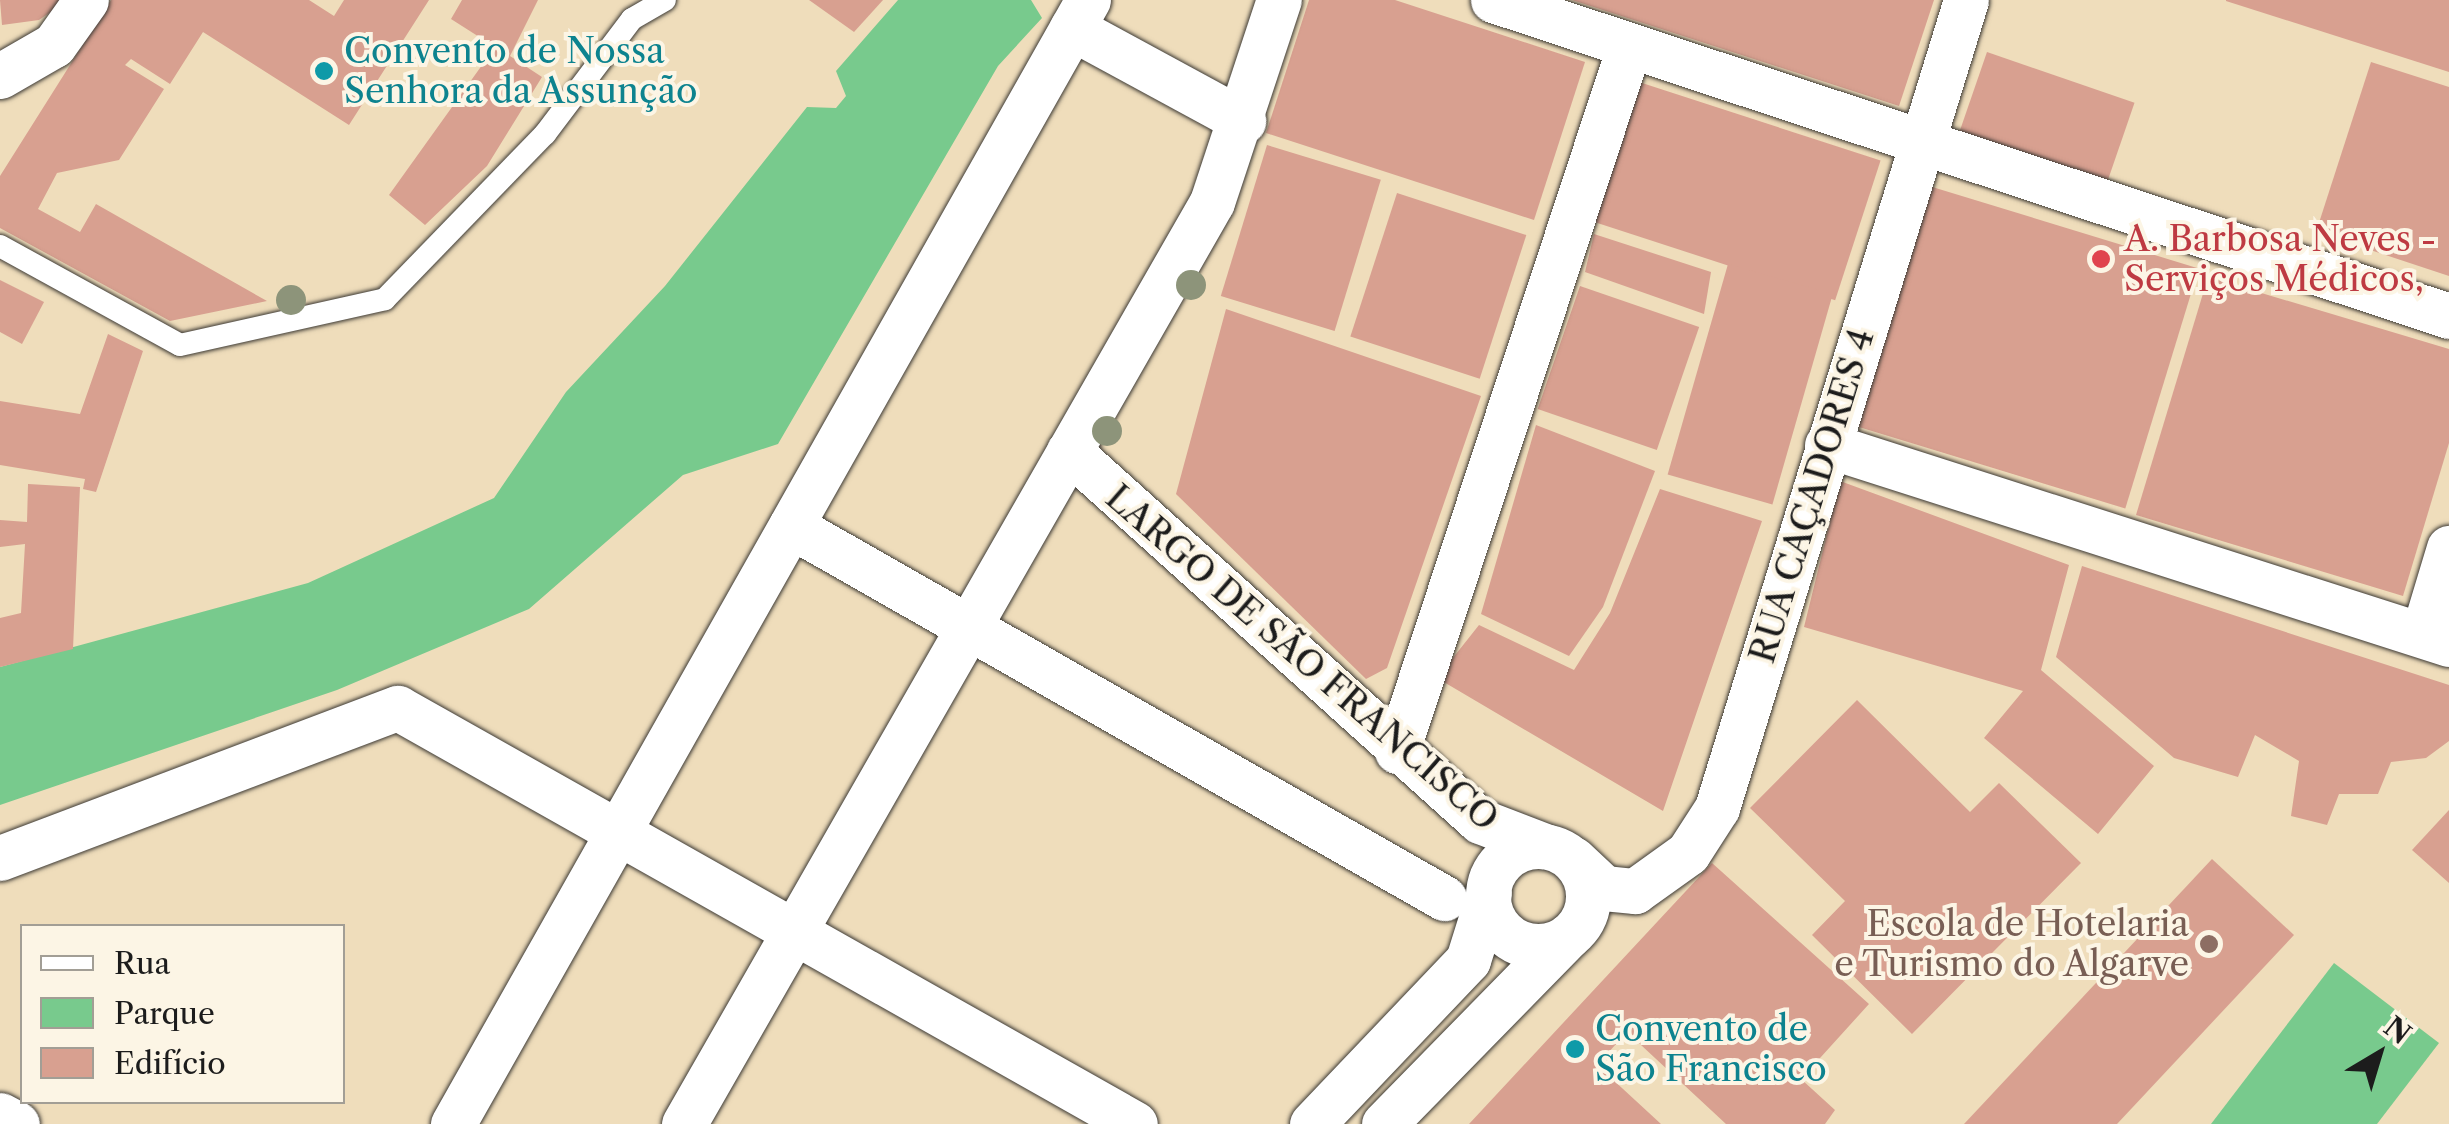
<!DOCTYPE html>
<html>
<head>
<meta charset="utf-8">
<style>
  body { margin:0 }
  #map { position:relative; width:2449px; height:1124px; overflow:hidden; background:#efddbb; font-family:"Libre Caslon Text",serif }
  div>[style] { position:absolute }
  .green>* { inset:0; background:#78ca8d }
  .building>* { inset:0; background:#d8a090; transform-origin:0 0 }
  .roads { filter:drop-shadow(0 0 2px #3c3934) drop-shadow(0 0 2px #3c3934) }
  .service>* { height:22px; margin:-11px; padding:0 11px; transform-origin:11px; border-radius:11px; background:#fff }
  .minor>* { height:45px; margin:-22.5px; padding:0 22.5px; transform-origin:22.5px; border-radius:22.5px; background:#fff }
  .minor>.ring { margin:-22.5px; padding:0; box-sizing:content-box; background:none; border:45px solid #fff; border-radius:50% }
  .trees>* { width:30px; height:30px; margin:-15px; border-radius:50%; background:#8d947a }
  .dots>* { width:28px; height:28px; translate:-50% -50%; box-sizing:border-box; border:5px solid #fcf5e5; border-radius:50% }
  span { translate:-50% -50%; white-space:nowrap; text-align:center; line-height:1.15; -webkit-text-stroke:8px #fcf5e5; paint-order:stroke }
  .culture-label { font-size:35px; color:#0d838f }
  .left { translate:0 -50%; text-align:left }
  .health-label { font-size:35px; color:#be3a42 }
  .street-label { font-size:35px; color:#1c1c1c }
  .education-label { font-size:35px; color:#785e54 }
  .right { translate:-100% -50%; text-align:right }
  .legend { position:absolute; left:20px; top:924px; width:325px; height:180px; box-sizing:border-box; background:#fcf5e5; border:2px solid #a29e95; margin:0; padding:12px 18px; list-style:none; font-size:30px; color:#1c1c1c }
  .legend li { display:flex; align-items:center; gap:20px; height:50px }
  .legend b { width:50px; border:2px solid #a29e95 }
  .north { position:absolute; left:2329px; top:1004px; width:100px; height:100px; -webkit-text-stroke:8px #fcf5e5; paint-order:stroke; rotate:38deg; font-size:28px; font-weight:700; line-height:40px; text-align:center; color:#1c1c1c }
  .north::after { content:''; display:block; margin:auto; width:35px; height:45px; background:#1c1c1c; clip-path:polygon(50% 0,100% 100%,50% 72%,0 100%) }
</style>
</head>
<body>
<div id="map">
  <div class="green">
    <div style="clip-path:polygon(898px 0,1031px 0,1042px 18px,998px 66px,778px 444px,683px 475px,529px 609px,337px 690px,0 805px,0 667px,308px 583px,494px 498px,566px 392px,665px 286px,807px 107px,836px 108px,846px 96px,836px 71px)"></div>
    <div style="clip-path:polygon(2334px 963px,2439px 1043px,2377px 1124px,2211px 1124px)"></div>
  </div>
  <div class="building">
    <div style="clip-path:polygon(0 0,68px 0,39px 20px,2px 25px)"></div>
    <div style="clip-path:polygon(111px 0,309px 0,334px 16px,344px 0,429px 0,349px 125px,203px 32px,170px 84px,131px 59px,125px 65px,164px 89px,119px 160px,57px 173px,38px 209px,80px 232px,96px 204px,267px 301px,170px 321px,0 228px,0 176px)"></div>
    <div style="clip-path:polygon(462px 0,538px 0,510px 56px,542px 77px,487px 166px,425px 225px,389px 195px,495px 47px,451px 19px)"></div>
    <div style="clip-path:polygon(809px 0,883px 0,854px 32px)"></div>
    <div style="clip-path:polygon(1309px 0,1395px 0,1585px 62px,1534px 220px,1266px 133px)"></div>
    <div style="clip-path:polygon(1572px 0,1934px 0,1899px 106px)"></div>
    <div style="clip-path:polygon(2226px 0,2449px 0,2449px 72px,2226px 1px)"></div>
    <div style="left:1987px;top:52px;width:156px;height:85px;rotate:19deg"></div>
    <div style="clip-path:polygon(2371px 62px,2449px 87px,2449px 276px,2316px 232px)"></div>
    <div style="left:1639px;top:82px;width:254px;height:147px;rotate:18deg"></div>
    <div style="left:1267px;top:145px;width:119px;height:158px;rotate:17deg"></div>
    <div style="left:1929px;top:186px;width:282px;height:251px;rotate:17deg"></div>
    <div style="left:1397px;top:193px;width:136px;height:151px;rotate:18deg"></div>
    <div style="clip-path:polygon(1594px 234px,1711px 272px,1704px 314px,1585px 272px)"></div>
    <div style="left:1728px;top:264px;width:109px;height:219px;rotate:16deg"></div>
    <div style="clip-path:polygon(2208px 277px,2449px 349px,2449px 443px,2403px 596px,2136px 515px)"></div>
    <div style="clip-path:polygon(0 280px,44px 302px,22px 344px,0 332px)"></div>
    <div style="left:1580px;top:286px;width:126px;height:130px;rotate:19deg"></div>
    <div style="clip-path:polygon(1226px 309px,1481px 396px,1387px 668px,1366px 679px,1176px 494px)"></div>
    <div style="clip-path:polygon(108px 334px,143px 351px,96px 492px,83px 489px,85px 479px,0 465px,0 401px,80px 414px)"></div>
    <div style="clip-path:polygon(1536px 425px,1655px 471px,1603px 607px,1569px 656px,1481px 614px)"></div>
    <div style="clip-path:polygon(1840px 481px,2069px 565px,2041px 670px,2154px 766px,2098px 834px,1984px 738px,2023px 691px,1804px 627px)"></div>
    <div style="clip-path:polygon(28px 484px,80px 487px,73px 649px,0 667px,0 618px,21px 613px,25px 544px,0 547px,0 520px,27px 522px)"></div>
    <div style="clip-path:polygon(1660px 489px,1762px 521px,1663px 811px,1437px 678px,1479px 625px,1574px 670px,1610px 613px)"></div>
    <div style="clip-path:polygon(2082px 566px,2449px 685px,2449px 741px,2426px 758px,2391px 762px,2378px 794px,2339px 794px,2327px 825px,2291px 816px,2299px 761px,2255px 735px,2238px 777px,2174px 758px,2056px 657px)"></div>
    <div style="clip-path:polygon(1857px 700px,1970px 812px,1999px 783px,2081px 863px,1912px 1034px,1812px 935px,1845px 901px,1750px 808px)"></div>
    <div style="clip-path:polygon(2449px 810px,2449px 883px,2412px 850px)"></div>
    <div style="clip-path:polygon(2212px 859px,2294px 935px,2117px 1124px,1964px 1124px)"></div>
    <div style="clip-path:polygon(1712px 863px,1869px 1004px,1801px 1079px,1835px 1110px,1825px 1124px,1726px 1124px,1627px 1032px,1597px 1065px,1661px 1124px,1469px 1124px)"></div>
  </div>
  <div class="roads">
    <div class="service">
      <div style="left:0;top:246px;width:205px;rotate:28.8deg"></div>
      <div style="left:180px;top:345px;width:210px;rotate:-12.6deg"></div>
      <div style="left:385px;top:299px;width:230px;rotate:-45.9deg"></div>
      <div style="left:545px;top:134px;width:144px;rotate:-52.9deg"></div>
      <div style="left:632px;top:19px;width:38px;rotate:-30deg"></div>
    </div>
    <div class="minor">
      <div style="left:1493px;top:0;width:1007px;rotate:18.29deg"></div>
      <div style="left:1072px;top:28px;width:195px;rotate:28.5deg"></div>
      <div style="left:0;top:76px;width:62px;rotate:-29.9deg"></div>
      <div style="left:54px;top:45px;width:55px;rotate:-54.6deg"></div>
      <div style="left:1827px;top:445px;width:653px;rotate:17.74deg"></div>
      <div style="left:1069px;top:451px;width:553px;rotate:41.99deg"></div>
      <div style="left:1480px;top:821px;width:70px;rotate:21deg"></div>
      <div style="left:791px;top:526px;width:752px;rotate:29.67deg"></div>
      <div style="left:2423px;top:634px;width:90px;rotate:-73.2deg"></div>
      <div style="left:1397px;top:751px;width:741px;rotate:-71.76deg"></div>
      <div class="ring" style="left:1488px;top:846px;width:55px;height:55px"></div>
      <div style="left:0;top:858px;width:425px;rotate:-20.7deg"></div>
      <div style="left:398px;top:708px;width:846px;rotate:29.44deg"></div>
      <div style="left:1573px;top:859px;width:42px;rotate:43.1deg"></div>
      <div style="left:1604px;top:888px;width:31px;rotate:6deg"></div>
      <div style="left:1635px;top:891px;width:65px;rotate:-35.6deg"></div>
      <div style="left:1688px;top:853px;width:54px;rotate:-57.2deg"></div>
      <div style="left:1717px;top:808px;width:845px;rotate:-72.87deg"></div>
      <div style="left:0;top:1115px;width:19px;rotate:28deg"></div>
      <div style="left:453px;top:1124px;width:1291px;rotate:-60.54deg"></div>
      <div style="left:684px;top:1124px;width:1062px;rotate:-60.2deg"></div>
      <div style="left:1212px;top:202px;width:213px;rotate:-71.7deg"></div>
      <div style="left:1312px;top:1124px;width:226px;rotate:-46.4deg"></div>
      <div style="left:1468px;top:960px;width:70px;rotate:-72.6deg"></div>
      <div style="left:1384px;top:1124px;width:262px;rotate:-45.6deg"></div>
    </div>
  </div>
  <div class="trees">
    <div style="left:1191px;top:285px"></div>
    <div style="left:291px;top:300px"></div>
    <div style="left:1107px;top:431px"></div>
  </div>
  <div class="dots">
    <div style="left:324px;top:71px;background:#0f9aa8"></div>
    <div style="left:2101px;top:259px;background:#e0444e"></div>
    <div style="left:2209px;top:944px;background:#8d6e63"></div>
    <div style="left:1575px;top:1049px;background:#0f9aa8"></div>
  </div>
  <div class="culture-label">
    <span class="left" style="left:344px;top:71px">Convento de Nossa<br>Senhora da Assunção</span>
    <span class="left" style="left:1595px;top:1049px">Convento de<br>São Francisco</span>
  </div>
  <div class="health-label">
    <span class="left" style="left:2124px;top:259px">A. Barbosa Neves -<br>Serviços Médicos,</span>
  </div>
  <div class="street-label">
    <span style="left:1812px;top:496px;rotate:-73deg">RUA CAÇADORES 4</span>
    <span style="left:1302px;top:658px;rotate:41deg">LARGO DE SÃO FRANCISCO</span>
  </div>
  <div class="education-label">
    <span class="right" style="left:2189px;top:944px">Escola de Hotelaria<br>e Turismo do Algarve</span>
  </div>
  <ul class="legend">
  <li><b style="height:12px;background:#fff"></b>Rua</li>
  <li><b style="height:28px;background:#78ca8d"></b>Parque</li>
  <li><b style="height:28px;background:#d8a090"></b>Edifício</li>
  </ul>
  <div class="north">N</div>
</div>
</body>
</html>
